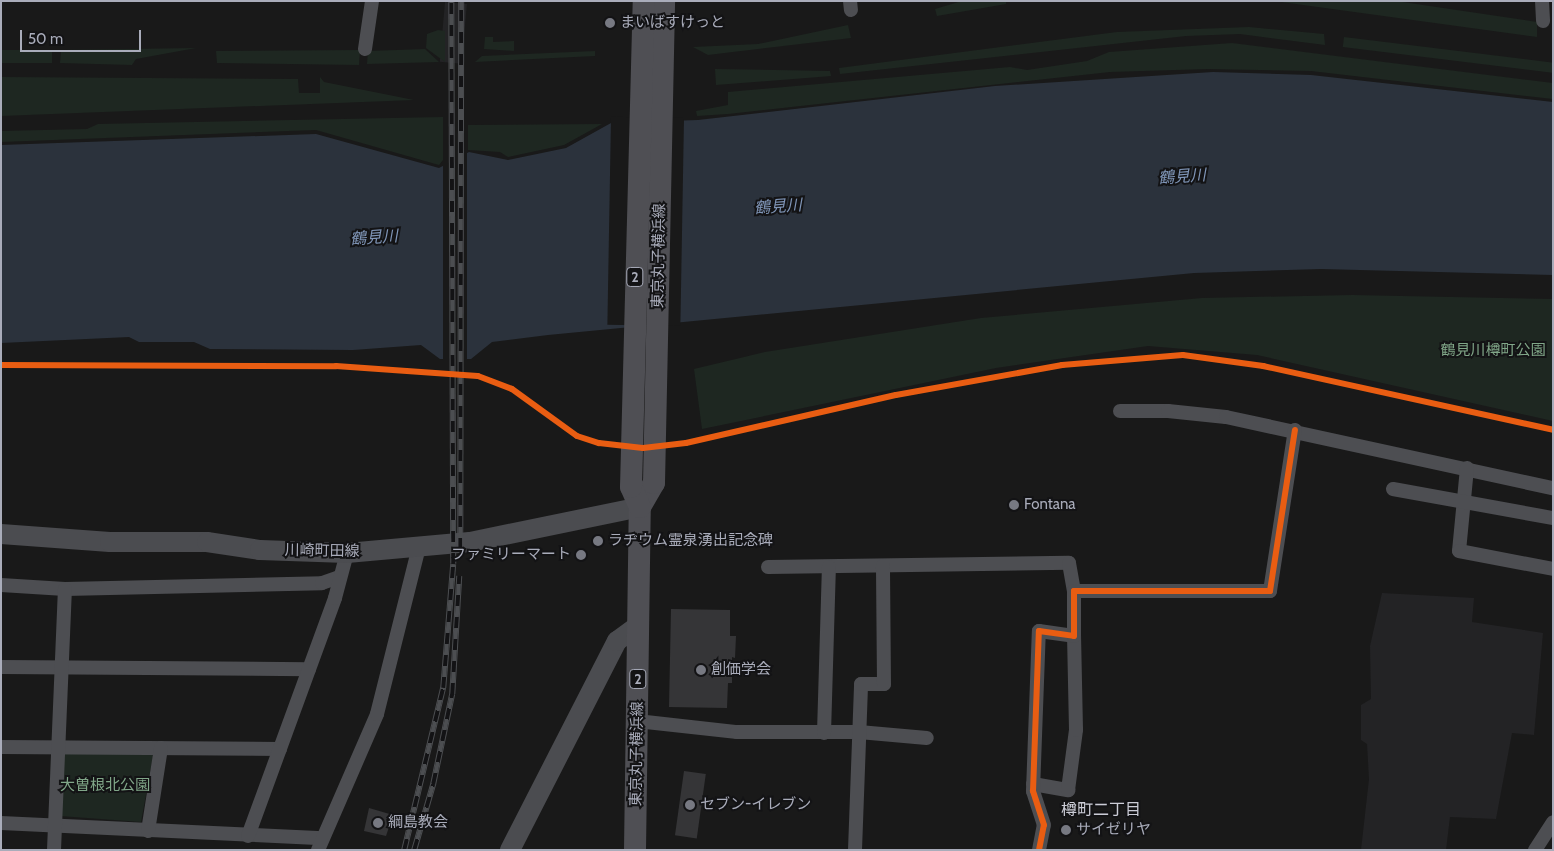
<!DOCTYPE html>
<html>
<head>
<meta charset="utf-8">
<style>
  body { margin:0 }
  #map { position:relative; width:1554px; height:851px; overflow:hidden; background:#191919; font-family:Cabin,"Noto Sans JP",sans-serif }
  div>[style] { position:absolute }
  .built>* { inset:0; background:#232325; transform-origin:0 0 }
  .green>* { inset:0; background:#1e2721; transform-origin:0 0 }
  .water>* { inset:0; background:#2b323c }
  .pier>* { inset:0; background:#191919; transform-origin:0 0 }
  .building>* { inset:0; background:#353537; transform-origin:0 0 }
  .street>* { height:14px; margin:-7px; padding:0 7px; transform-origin:7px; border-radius:7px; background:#4d4e52 }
  .secondary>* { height:20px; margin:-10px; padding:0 10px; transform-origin:10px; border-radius:10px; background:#4b4c50 }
  .primary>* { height:22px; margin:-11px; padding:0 11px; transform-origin:11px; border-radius:11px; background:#4f4f54 }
  .rail>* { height:5.5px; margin-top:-2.75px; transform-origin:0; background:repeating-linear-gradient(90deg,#131315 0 11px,#4c4e51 0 22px); box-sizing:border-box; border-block:1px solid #4c4e51 }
  .cycleway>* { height:6px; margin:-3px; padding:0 3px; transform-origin:3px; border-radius:3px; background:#e95d12 }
  .dots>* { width:14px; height:14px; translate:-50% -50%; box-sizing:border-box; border:2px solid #131315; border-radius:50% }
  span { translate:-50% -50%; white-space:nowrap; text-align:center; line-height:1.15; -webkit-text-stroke:4px #131315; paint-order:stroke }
  .shield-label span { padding:1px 4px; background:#131315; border:1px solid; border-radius:4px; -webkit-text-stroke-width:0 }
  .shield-label { font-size:14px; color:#a9acba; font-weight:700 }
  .poi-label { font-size:15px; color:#a9acba }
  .left { translate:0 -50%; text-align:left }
  .right { translate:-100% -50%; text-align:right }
  .street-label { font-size:15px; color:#a9acba }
  .park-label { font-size:15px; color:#80a688 }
  .water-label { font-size:16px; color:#7f95b7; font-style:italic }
  .neighbourhood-label { font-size:16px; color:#cbccd6 }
  .frame { position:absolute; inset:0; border:2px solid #a9acba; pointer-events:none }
  .scale { position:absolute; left:20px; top:30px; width:121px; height:22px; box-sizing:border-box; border:2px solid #a9acba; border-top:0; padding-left:6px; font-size:15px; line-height:18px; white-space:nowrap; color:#a9acba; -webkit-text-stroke:4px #131315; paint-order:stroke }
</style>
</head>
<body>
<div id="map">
  <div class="built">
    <div style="left:445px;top:2px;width:22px;height:60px;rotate:5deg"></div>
    <div style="clip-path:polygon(1382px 593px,1474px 598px,1472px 622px,1543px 633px,1534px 735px,1512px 733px,1496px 819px,1450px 817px,1446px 850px,1361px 850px,1369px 779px,1367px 744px,1361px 740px,1361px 705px,1371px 699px,1370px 646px)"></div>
  </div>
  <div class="green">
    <div style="clip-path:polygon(962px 1px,1006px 1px,1006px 4px,937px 16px,935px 9px)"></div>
    <div style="clip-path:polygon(1274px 1px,1396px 1px,1537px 22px,1537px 37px)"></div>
    <div style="clip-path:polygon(848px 25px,851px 38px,708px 55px,693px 47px,758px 44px)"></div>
    <div style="clip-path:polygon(1249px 27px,1324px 34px,1325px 45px,1240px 34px,1186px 36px,840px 74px,839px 68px,1117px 32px)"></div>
    <div style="clip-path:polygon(438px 30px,445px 31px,445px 62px,426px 48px,427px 34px)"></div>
    <div style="clip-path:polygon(485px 37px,493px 37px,493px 42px,514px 41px,514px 51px,484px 49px)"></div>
    <div style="left:1344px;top:37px;width:211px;height:10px;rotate:7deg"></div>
    <div style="clip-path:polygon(1232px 43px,1553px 83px,1553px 99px,1311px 71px,1208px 69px,1110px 72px,728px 114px,697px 116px,696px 111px,728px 105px,728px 92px,1010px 67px,1027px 70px,1087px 61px,1109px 52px)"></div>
    <div style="clip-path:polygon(196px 48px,136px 59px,132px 65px,60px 63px,61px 50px)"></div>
    <div style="clip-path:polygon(425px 49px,439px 62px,367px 64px,368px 51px)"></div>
    <div style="left:1px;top:50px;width:51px;height:13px"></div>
    <div style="clip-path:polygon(360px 50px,359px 65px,217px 63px,216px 51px)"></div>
    <div style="clip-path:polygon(595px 51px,595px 56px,475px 62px,482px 56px)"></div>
    <div style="clip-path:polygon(715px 69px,830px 71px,831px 76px,716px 85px)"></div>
    <div style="clip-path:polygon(1px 77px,298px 79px,299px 93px,320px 93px,320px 77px,324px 82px,414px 100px,1px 116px)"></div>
    <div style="clip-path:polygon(443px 117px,443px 160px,439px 165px,316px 130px,1px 142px,1px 131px,87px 129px,98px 124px)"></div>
    <div style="clip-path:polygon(602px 124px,564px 145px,508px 157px,500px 152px,468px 150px,468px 125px)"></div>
    <div style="clip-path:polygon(1352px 295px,1553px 299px,1553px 421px,1257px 355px,1148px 346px,996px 368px,702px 429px,694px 369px,765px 352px,981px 318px,1202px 298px)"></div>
    <div style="clip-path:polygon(64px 752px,149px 752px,153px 756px,141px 822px,60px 816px)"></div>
  </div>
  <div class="water">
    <div style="clip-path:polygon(1213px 72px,1311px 75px,1553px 102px,1553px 275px,1321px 269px,1194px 273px,548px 335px,492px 342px,471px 359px,440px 359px,421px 345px,353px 350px,210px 349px,194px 342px,139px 342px,129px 337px,1px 343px,1px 145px,316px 134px,439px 168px,469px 152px,508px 160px,566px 148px,611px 123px,698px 120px,995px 86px)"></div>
  </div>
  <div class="pier">
    <div style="left:684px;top:118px;width:208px;height:73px;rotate:91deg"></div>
    <div style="left:467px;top:151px;width:211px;height:24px;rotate:90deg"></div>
  </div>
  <div class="building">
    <div style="clip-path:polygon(671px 609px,730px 610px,730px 636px,736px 636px,735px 658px,732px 657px,732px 683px,728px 683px,727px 708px,669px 707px)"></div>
    <div style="left:684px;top:771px;width:22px;height:65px;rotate:8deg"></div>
    <div style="clip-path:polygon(369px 808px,393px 815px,386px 836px,364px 831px)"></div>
  </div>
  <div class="street">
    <div style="left:850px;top:1px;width:9px;rotate:84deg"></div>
    <div style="left:1542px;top:1px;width:20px;rotate:87deg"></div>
    <div style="left:365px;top:49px;width:49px;rotate:-81.7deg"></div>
    <div style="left:1120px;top:411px;width:48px"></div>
    <div style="left:1168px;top:411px;width:58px;rotate:5.9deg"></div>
    <div style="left:1226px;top:417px;width:335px;rotate:12.3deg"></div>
    <div style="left:1467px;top:468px;width:83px;rotate:95.5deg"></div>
    <div style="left:1459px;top:551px;width:96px;rotate:10.8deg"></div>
    <div style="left:1393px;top:489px;width:163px;rotate:10.3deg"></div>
    <div style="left:768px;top:567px;width:301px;rotate:-0.8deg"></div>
    <div style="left:1069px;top:563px;width:28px;rotate:80deg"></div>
    <div style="left:1px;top:585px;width:64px;rotate:3.6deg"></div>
    <div style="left:65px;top:589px;width:257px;rotate:-1.3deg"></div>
    <div style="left:322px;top:583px;width:18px;rotate:-19deg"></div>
    <div style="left:1px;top:667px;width:308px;rotate:0.4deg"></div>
    <div style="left:637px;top:721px;width:101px;rotate:6.3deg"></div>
    <div style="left:737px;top:732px;width:122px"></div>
    <div style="left:859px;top:732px;width:68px;rotate:5deg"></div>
    <div style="left:824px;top:733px;width:166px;rotate:-88.3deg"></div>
    <div style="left:1px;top:747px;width:279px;rotate:0.4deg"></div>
    <div style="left:1033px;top:784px;width:36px;rotate:10deg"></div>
    <div style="left:1068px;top:790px;width:61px;rotate:-82.4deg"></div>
    <div style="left:1076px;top:730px;width:94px;rotate:-91.2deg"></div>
    <div style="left:1px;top:823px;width:322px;rotate:2.7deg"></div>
    <div style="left:148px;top:831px;width:84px;rotate:-81.1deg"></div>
    <div style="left:248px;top:836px;width:253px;rotate:-69.9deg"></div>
    <div style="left:335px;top:598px;width:47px;rotate:-75.1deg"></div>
    <div style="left:54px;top:850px;width:261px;rotate:-87.6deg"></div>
    <div style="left:318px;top:850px;width:148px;rotate:-66.5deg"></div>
    <div style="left:377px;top:714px;width:172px;rotate:-75.9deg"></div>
    <div style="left:855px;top:850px;width:166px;rotate:-87.9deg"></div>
    <div style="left:861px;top:684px;width:23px"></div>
    <div style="left:884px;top:684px;width:118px;rotate:-90.5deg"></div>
    <div style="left:1039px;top:850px;width:25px;rotate:-79deg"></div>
    <div style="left:1044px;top:825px;width:36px;rotate:-108deg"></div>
    <div style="left:1033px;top:791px;width:160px;rotate:-87.9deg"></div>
    <div style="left:1039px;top:631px;width:35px;rotate:8deg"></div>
    <div style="left:1074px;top:636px;width:45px;rotate:-90deg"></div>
    <div style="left:1074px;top:591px;width:196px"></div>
    <div style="left:1270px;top:591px;width:163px;rotate:-81.2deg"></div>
    <div style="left:1535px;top:850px;width:33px;rotate:-57deg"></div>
  </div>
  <div class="secondary">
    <div style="left:1px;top:534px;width:109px;rotate:4.2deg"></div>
    <div style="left:110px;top:542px;width:97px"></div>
    <div style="left:207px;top:542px;width:54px;rotate:8.6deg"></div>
    <div style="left:260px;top:550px;width:87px;rotate:2deg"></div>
    <div style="left:347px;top:553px;width:123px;rotate:-5.1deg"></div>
    <div style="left:470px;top:542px;width:174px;rotate:-11.6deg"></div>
    <div style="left:510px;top:850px;width:235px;rotate:-62.9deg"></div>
    <div style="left:617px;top:641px;width:27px;rotate:-36deg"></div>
  </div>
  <div class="primary">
    <div style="left:640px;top:507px;width:28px;rotate:-60deg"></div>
    <div style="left:654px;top:483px;width:482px;rotate:-88.8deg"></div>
    <div style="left:635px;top:850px;width:343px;rotate:-89.2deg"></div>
    <div style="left:640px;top:507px;width:22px;rotate:-114deg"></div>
    <div style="left:631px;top:487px;width:486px;rotate:-88.5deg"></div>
  </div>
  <div class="rail">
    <div style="left:460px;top:549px;width:548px;rotate:-89.9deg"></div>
    <div style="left:404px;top:850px;width:167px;rotate:-76.5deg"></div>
    <div style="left:443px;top:688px;width:124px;rotate:-85.4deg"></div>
    <div style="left:453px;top:564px;width:563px;rotate:-90.2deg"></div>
    <div style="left:414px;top:850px;width:69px;rotate:-73.9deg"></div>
    <div style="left:433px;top:784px;width:92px;rotate:-78.1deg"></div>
    <div style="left:452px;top:694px;width:118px;rotate:-86.6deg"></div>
  </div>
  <div class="cycleway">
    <div style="left:1px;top:365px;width:335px;rotate:0.2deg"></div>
    <div style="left:336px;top:366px;width:142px;rotate:4deg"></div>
    <div style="left:478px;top:376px;width:36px;rotate:21deg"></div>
    <div style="left:512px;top:389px;width:80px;rotate:35.9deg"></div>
    <div style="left:577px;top:436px;width:23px;rotate:18deg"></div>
    <div style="left:599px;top:443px;width:44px;rotate:6.5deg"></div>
    <div style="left:643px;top:448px;width:43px;rotate:-6.6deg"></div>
    <div style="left:686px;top:443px;width:215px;rotate:-12.9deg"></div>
    <div style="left:896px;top:395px;width:169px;rotate:-10.2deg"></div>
    <div style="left:1062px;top:365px;width:121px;rotate:-4.7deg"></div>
    <div style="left:1183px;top:355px;width:81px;rotate:7.8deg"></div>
    <div style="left:1263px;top:366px;width:297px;rotate:12.4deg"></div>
    <div style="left:1039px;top:850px;width:25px;rotate:-79deg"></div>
    <div style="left:1044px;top:825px;width:36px;rotate:-108deg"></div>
    <div style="left:1033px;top:791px;width:160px;rotate:-87.9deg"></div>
    <div style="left:1039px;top:631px;width:35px;rotate:8deg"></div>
    <div style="left:1074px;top:636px;width:45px;rotate:-90deg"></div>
    <div style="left:1074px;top:591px;width:196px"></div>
    <div style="left:1270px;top:591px;width:163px;rotate:-81.2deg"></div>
  </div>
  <div class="dots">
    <div style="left:610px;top:23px;background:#777982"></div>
    <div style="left:1014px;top:505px;background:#777982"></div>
    <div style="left:598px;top:541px;background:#777982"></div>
    <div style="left:581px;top:555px;background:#777982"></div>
    <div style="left:701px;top:670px;background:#777982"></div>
    <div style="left:690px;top:805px;background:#777982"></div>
    <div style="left:378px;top:823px;background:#777982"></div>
    <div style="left:1066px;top:830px;background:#777982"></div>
  </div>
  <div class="shield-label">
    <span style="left:635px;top:277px">2</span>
    <span style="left:638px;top:679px">2</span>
  </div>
  <div class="poi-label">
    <span class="left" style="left:620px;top:23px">まいばすけっと</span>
    <span class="left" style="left:1024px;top:505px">Fontana</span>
    <span class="left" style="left:608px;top:541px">ラヂウム霊泉湧出記念碑</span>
    <span class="right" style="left:571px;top:555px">ファミリーマート</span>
    <span class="left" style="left:711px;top:670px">創価学会</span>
    <span class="left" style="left:700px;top:805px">セブン-イレブン</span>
    <span class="left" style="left:388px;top:823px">綱島教会</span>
    <span class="left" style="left:1076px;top:830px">サイゼリヤ</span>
  </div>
  <div class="street-label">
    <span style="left:659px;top:256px;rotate:-89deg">東京丸子横浜線</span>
    <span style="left:322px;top:551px;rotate:1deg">川崎町田線</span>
    <span style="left:637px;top:754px;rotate:-89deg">東京丸子横浜線</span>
  </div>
  <div class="park-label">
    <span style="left:1493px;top:351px">鶴見川樽町公園</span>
    <span style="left:105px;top:786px">大曽根北公園</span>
  </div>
  <div class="water-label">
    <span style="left:1182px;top:177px;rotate:-4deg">鶴見川</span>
    <span style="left:778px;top:207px;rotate:-4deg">鶴見川</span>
    <span style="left:374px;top:238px;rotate:-4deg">鶴見川</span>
  </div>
  <div class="neighbourhood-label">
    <span style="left:1101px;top:810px">樽町二丁目</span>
  </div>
  <div class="frame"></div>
  <div class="scale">50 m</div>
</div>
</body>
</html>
